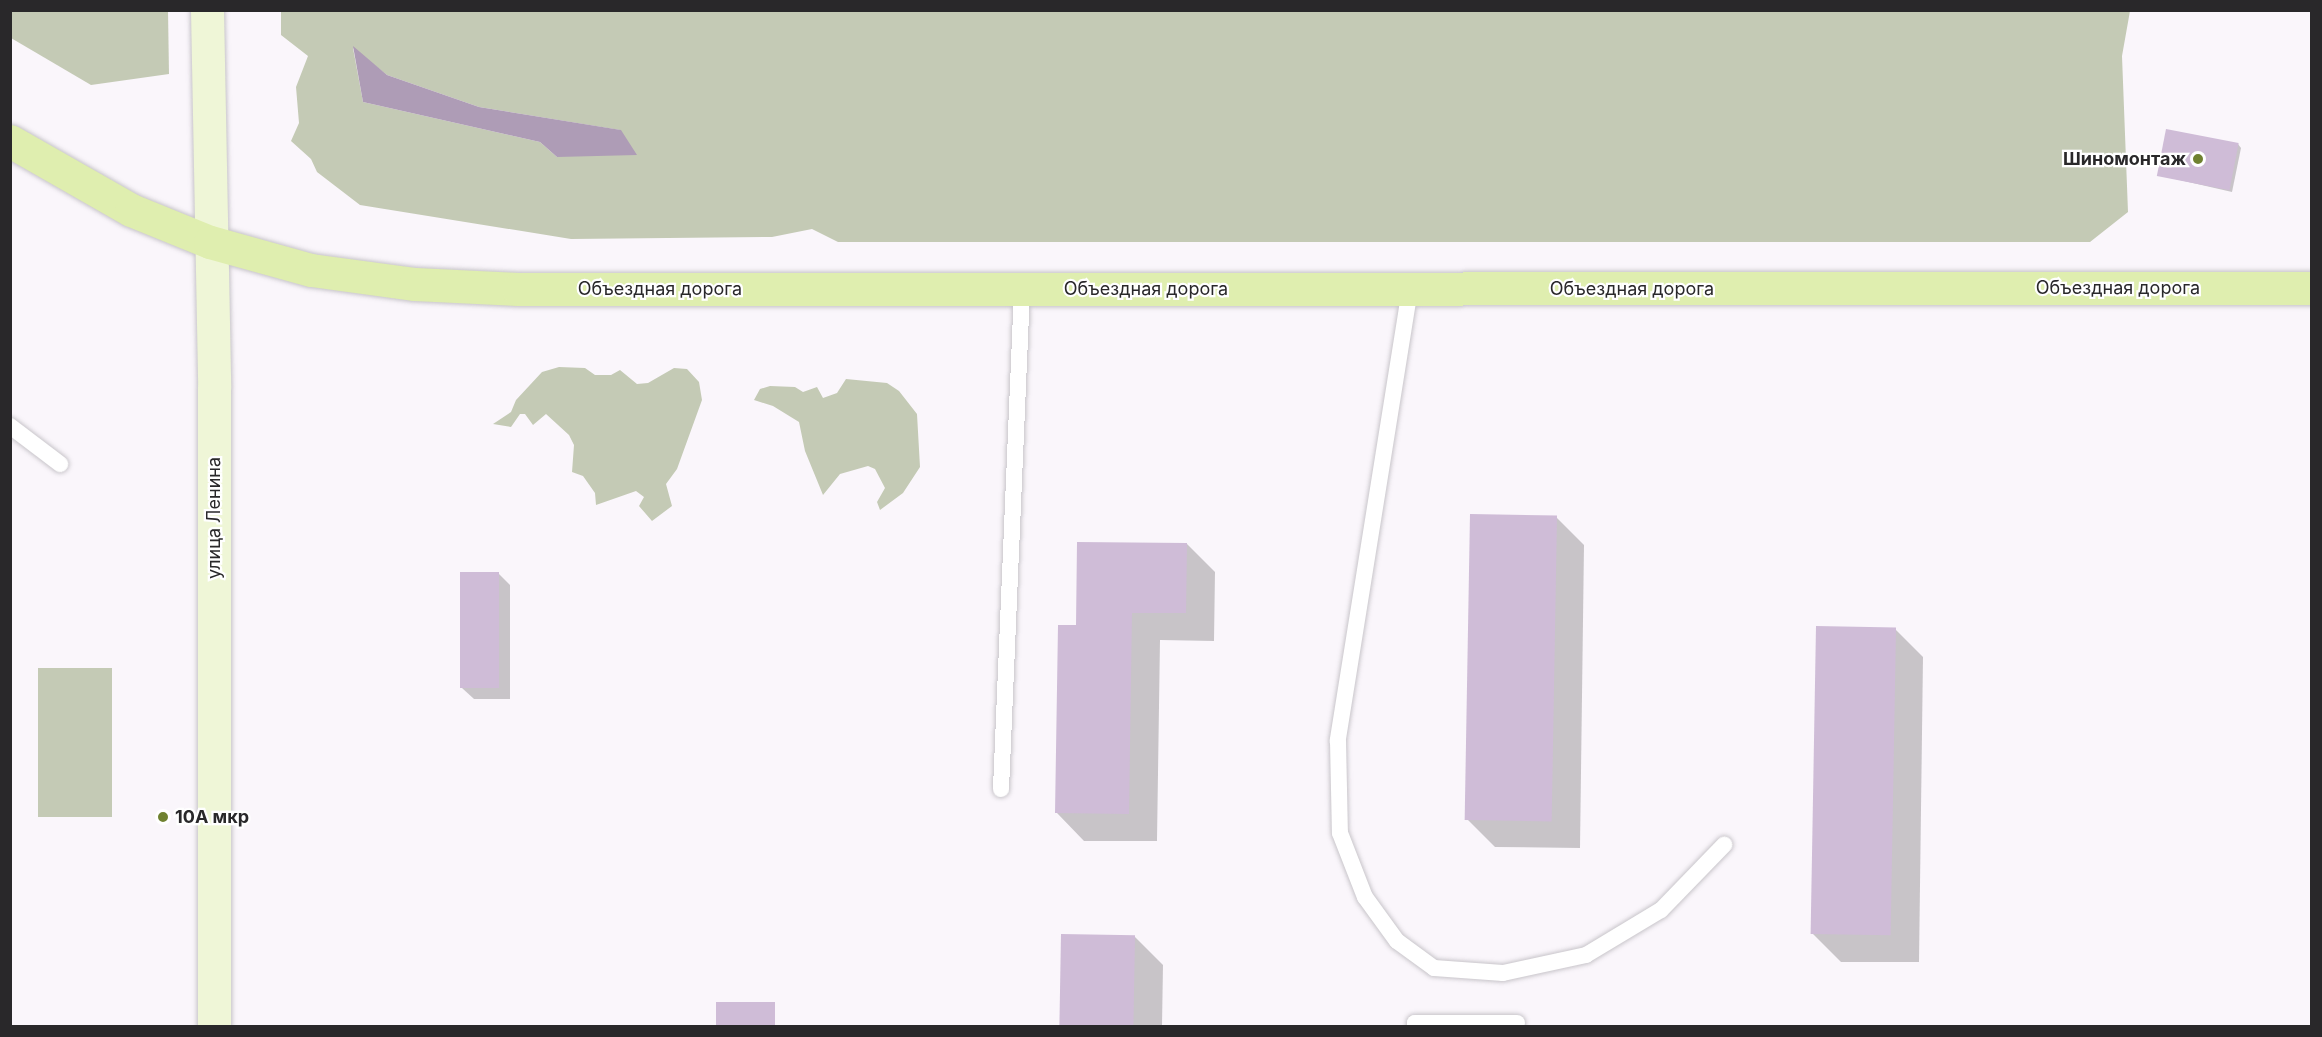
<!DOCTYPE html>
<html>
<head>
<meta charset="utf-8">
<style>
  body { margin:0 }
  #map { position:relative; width:2322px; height:1037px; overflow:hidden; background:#faf6fb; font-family:Inter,sans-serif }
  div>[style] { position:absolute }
  .green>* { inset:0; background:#c4cab5; transform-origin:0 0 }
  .water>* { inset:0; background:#ae9cb6 }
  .shadow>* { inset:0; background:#0003; transform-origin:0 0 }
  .building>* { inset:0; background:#cfbcd7; transform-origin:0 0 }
  .roads { filter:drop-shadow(0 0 2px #c8c5ca) drop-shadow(0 0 2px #c8c5ca) }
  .lane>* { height:16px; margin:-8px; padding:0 8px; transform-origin:8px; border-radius:8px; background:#fff }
  .secondary>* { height:33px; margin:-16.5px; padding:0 16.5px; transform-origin:16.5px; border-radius:16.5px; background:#eff6d7 }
  .primary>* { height:33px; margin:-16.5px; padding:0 16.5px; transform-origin:16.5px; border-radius:16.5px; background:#dfeeaf }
  .dots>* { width:16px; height:16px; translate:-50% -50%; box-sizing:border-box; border:3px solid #fff; border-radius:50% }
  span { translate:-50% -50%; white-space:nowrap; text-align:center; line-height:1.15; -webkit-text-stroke:4.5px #fff; paint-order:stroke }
  .poi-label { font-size:18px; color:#29282a; font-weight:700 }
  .right { translate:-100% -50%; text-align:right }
  .left { translate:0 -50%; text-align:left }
  .street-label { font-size:18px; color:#29282a }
  .frame { position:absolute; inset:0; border:12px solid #29282a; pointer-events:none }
</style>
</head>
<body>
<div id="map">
  <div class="green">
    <div style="clip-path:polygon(11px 10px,168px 11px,169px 74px,91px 85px,11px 38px)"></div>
    <div style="clip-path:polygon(evenodd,281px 10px,2130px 11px,2122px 56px,2128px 212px,2090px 242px,838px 242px,812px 229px,772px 237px,571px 239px,360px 205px,317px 172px,311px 159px,291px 141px,299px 123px,296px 87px,308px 56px,281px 35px,281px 10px,353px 48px,387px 75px,479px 107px,620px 130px,557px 157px,540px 142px,363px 102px,353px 48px)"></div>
    <div style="clip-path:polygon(559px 367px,585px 368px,595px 375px,611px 375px,620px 370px,637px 384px,648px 383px,674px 368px,687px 369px,699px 382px,702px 400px,677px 469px,666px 484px,672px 506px,652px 521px,639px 506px,644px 497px,636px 491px,596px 505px,595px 493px,583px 476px,572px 472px,574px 445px,569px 435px,546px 414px,533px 425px,525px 414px,520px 414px,511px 427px,493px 424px,511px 412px,516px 400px,542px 372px)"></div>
    <div style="clip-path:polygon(846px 379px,887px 383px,899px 391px,917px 414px,920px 467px,903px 493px,880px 510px,877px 502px,885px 488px,875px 469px,868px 466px,840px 474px,823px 495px,805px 451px,799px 422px,773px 406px,754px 400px,760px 389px,770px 386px,795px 387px,803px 392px,817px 387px,823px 398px,837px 393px)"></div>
    <div style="left:38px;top:668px;width:74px;height:149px"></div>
  </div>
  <div class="water">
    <div style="clip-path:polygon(353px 46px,387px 75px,479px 107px,621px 130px,637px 155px,557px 157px,540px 142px,363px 102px)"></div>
  </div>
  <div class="shadow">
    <div style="clip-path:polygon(2238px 144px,2241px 148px,2232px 192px,2158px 175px)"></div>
    <div style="clip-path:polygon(1556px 517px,1584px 545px,1580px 848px,1495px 847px,1467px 819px)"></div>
    <div style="clip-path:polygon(1187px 544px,1215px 572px,1214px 641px,1160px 640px,1157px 841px,1084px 841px,1057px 813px,1077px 626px)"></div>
    <div style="clip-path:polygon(498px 573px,510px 585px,510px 699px,474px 699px,462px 688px)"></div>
    <div style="clip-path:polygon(1895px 629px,1923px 657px,1919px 962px,1841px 962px,1813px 934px)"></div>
    <div style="clip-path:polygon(1062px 936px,1135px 937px,1163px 965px,1162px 1026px,1061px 1026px)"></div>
    <div style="left:717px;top:1003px;width:58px;height:23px;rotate:1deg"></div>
  </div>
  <div class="building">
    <div style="left:2166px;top:129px;width:74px;height:48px;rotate:11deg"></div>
    <div style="left:1470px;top:514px;width:87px;height:306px;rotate:1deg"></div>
    <div style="clip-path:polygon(1077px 542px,1187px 543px,1186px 613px,1132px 613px,1129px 814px,1055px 813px,1058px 625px,1076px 625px)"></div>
    <div style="left:460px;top:572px;width:39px;height:116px"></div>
    <div style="left:1816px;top:626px;width:80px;height:308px;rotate:1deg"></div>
    <div style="left:1061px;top:934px;width:74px;height:92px;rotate:1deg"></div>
    <div style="left:716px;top:1002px;width:59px;height:24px"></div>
  </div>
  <div class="roads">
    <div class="lane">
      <div style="left:1410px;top:289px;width:458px;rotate:99.1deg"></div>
      <div style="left:1338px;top:741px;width:92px;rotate:88.8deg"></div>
      <div style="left:1340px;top:833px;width:69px;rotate:68.7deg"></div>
      <div style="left:1365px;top:897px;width:54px;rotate:54deg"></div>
      <div style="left:1397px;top:941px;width:46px;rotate:36.1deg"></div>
      <div style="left:1434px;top:968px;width:69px;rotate:4.1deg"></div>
      <div style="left:1503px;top:973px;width:85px;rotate:-12.2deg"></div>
      <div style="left:1586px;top:955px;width:87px;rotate:-31deg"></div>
      <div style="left:1661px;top:910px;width:91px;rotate:-45.9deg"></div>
      <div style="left:10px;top:426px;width:63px;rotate:37.2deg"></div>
      <div style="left:1001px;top:789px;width:500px;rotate:-87.59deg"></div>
      <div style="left:1415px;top:1026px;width:3px;rotate:-90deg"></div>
      <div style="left:1415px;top:1023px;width:102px"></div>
    </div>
    <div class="secondary">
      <div style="left:207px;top:10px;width:378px;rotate:88.9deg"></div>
      <div style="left:214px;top:388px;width:638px;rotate:90deg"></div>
    </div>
    <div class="primary">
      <div style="left:10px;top:141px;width:139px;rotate:29.7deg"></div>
      <div style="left:131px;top:210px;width:85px;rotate:22.1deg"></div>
      <div style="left:210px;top:242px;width:105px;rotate:15.5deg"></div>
      <div style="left:311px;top:270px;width:105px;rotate:7.7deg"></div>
      <div style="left:415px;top:284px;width:103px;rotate:2.8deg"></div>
      <div style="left:518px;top:289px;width:1794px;rotate:-0.03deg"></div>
    </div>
  </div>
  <div class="dots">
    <div style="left:2198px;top:159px;background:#6f8130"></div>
    <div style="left:163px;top:817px;background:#6f8130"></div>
  </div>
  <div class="poi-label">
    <span class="right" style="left:2186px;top:159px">Шиномонтаж</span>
    <span class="left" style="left:175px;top:817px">10А мкр</span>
  </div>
  <div class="street-label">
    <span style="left:2118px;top:288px">Объездная дорога</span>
    <span style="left:660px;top:289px">Объездная дорога</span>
    <span style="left:1146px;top:289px">Объездная дорога</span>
    <span style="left:1632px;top:289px">Объездная дорога</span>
    <span style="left:214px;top:518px;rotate:-90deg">улица Ленина</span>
  </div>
  <div class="frame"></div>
</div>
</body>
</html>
